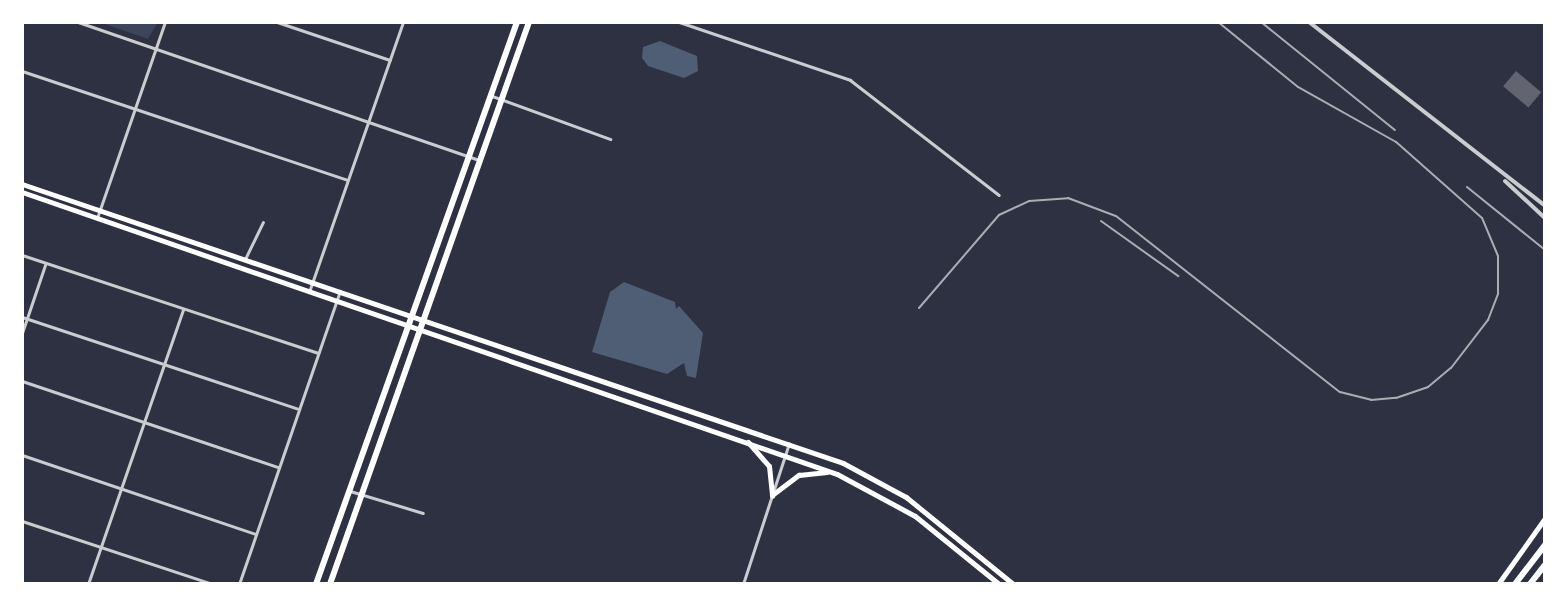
<!DOCTYPE html>
<html>
<head>
<meta charset="utf-8">
<style>
  body { margin:0 }
  #map { position:relative; width:1567px; height:606px; overflow:hidden; background:#2d3142; font-family:Barlow,sans-serif }
  div>[style] { position:absolute }
  .green>* { inset:0; background:#3c4559 }
  .water>* { inset:0; background:#4f5d75 }
  .building>* { inset:0; background:#626471; transform-origin:0 0 }
  .minor>* { height:3px; margin:-1.5px; padding:0 1.5px; transform-origin:1.5px; border-radius:1.5px; background:#caccd0 }
  .tertiary>* { height:4px; margin:-2px; padding:0 2px; transform-origin:2px; border-radius:2px; background:#caccd0 }
  .secondary>* { height:5px; margin:-2.5px; padding:0 2.5px; transform-origin:2.5px; border-radius:2.5px; background:#fff }
  .primary>* { height:6px; margin:-3px; padding:0 3px; transform-origin:3px; border-radius:3px; background:#fff }
  .motorway>* { height:6px; margin:-3px; padding:0 3px; transform-origin:3px; border-radius:3px; background:#fff }
  .rail>* { height:2px; margin:-1px; padding:0 1px; transform-origin:1px; border-radius:1px; background:#abadb3 }
  span { translate:-50% -50%; white-space:nowrap; text-align:center; line-height:1.15; -webkit-text-stroke:8px #fff; paint-order:stroke }
  .frame { position:absolute; inset:0; border:24px solid #fff; pointer-events:none }
</style>
</head>
<body>
<div id="map">
  <div class="green">
    <div style="clip-path:polygon(99px 22px,158px 22px,148px 39px)"></div>
  </div>
  <div class="water">
    <div style="clip-path:polygon(660px 41px,697px 56px,698px 71px,684px 78px,648px 66px,642px 58px,643px 47px)"></div>
    <div style="clip-path:polygon(624px 282px,675px 302px,676px 309px,679px 306px,703px 333px,696px 378px,687px 376px,684px 363px,667px 374px,592px 352px,610px 292px)"></div>
  </div>
  <div class="building">
    <div style="left:1516px;top:71px;width:33px;height:20px;rotate:40deg"></div>
  </div>
  <div class="minor">
    <div style="left:78px;top:22px;width:424px;rotate:19deg"></div>
    <div style="left:277px;top:22px;width:119px;rotate:18.6deg"></div>
    <div style="left:679px;top:22px;width:181px;rotate:18.7deg"></div>
    <div style="left:850px;top:80px;width:188px;rotate:37.7deg"></div>
    <div style="left:22px;top:71px;width:343px;rotate:18.5deg"></div>
    <div style="left:492px;top:96px;width:126px;rotate:20deg"></div>
    <div style="left:97px;top:218px;width:207px;rotate:-70.9deg"></div>
    <div style="left:22px;top:255px;width:312px;rotate:18.3deg"></div>
    <div style="left:245px;top:259px;width:41px;rotate:-64.1deg"></div>
    <div style="left:310px;top:289px;width:283px;rotate:-70.8deg"></div>
    <div style="left:22px;top:317px;width:291px;rotate:18.4deg"></div>
    <div style="left:22px;top:333px;width:72px;rotate:-71.3deg"></div>
    <div style="left:22px;top:381px;width:270px;rotate:18.6deg"></div>
    <div style="left:22px;top:455px;width:247px;rotate:18.7deg"></div>
    <div style="left:350px;top:491px;width:76px;rotate:16.8deg"></div>
    <div style="left:22px;top:521px;width:201px;rotate:18.3deg"></div>
    <div style="left:88px;top:584px;width:291px;rotate:-70.9deg"></div>
    <div style="left:239px;top:584px;width:310px;rotate:-71deg"></div>
    <div style="left:743px;top:584px;width:148px;rotate:-71.9deg"></div>
  </div>
  <div class="tertiary">
    <div style="left:1309px;top:22px;width:299px;rotate:37.9deg"></div>
    <div style="left:1505px;top:181px;width:54px;rotate:42.8deg"></div>
  </div>
  <div class="secondary">
    <div style="left:22px;top:184px;width:867px;rotate:18.77deg"></div>
    <div style="left:843px;top:463px;width:72px;rotate:28.4deg"></div>
    <div style="left:906px;top:497px;width:138px;rotate:39.1deg"></div>
    <div style="left:22px;top:192px;width:862px;rotate:19.09deg"></div>
    <div style="left:837px;top:474px;width:89px;rotate:28.3deg"></div>
    <div style="left:915px;top:516px;width:108px;rotate:39deg"></div>
    <div style="left:748px;top:442px;width:32px;rotate:49deg"></div>
    <div style="left:769px;top:466px;width:30px;rotate:84deg"></div>
    <div style="left:772px;top:495px;width:34px;rotate:-37deg"></div>
    <div style="left:799px;top:475px;width:28px;rotate:-6deg"></div>
    <div style="left:1498px;top:584px;width:81px;rotate:-54.5deg"></div>
  </div>
  <div class="primary">
    <div style="left:316px;top:584px;width:597px;rotate:-70.32deg"></div>
    <div style="left:330px;top:584px;width:596px;rotate:-70.5deg"></div>
  </div>
  <div class="motorway">
    <div style="left:1515px;top:584px;width:49px;rotate:-52.4deg"></div>
    <div style="left:1530px;top:584px;width:24px;rotate:-52deg"></div>
  </div>
  <div class="rail">
    <div style="left:1261px;top:22px;width:172px;rotate:38.9deg"></div>
    <div style="left:1467px;top:187px;width:100px;rotate:38.9deg"></div>
    <div style="left:1101px;top:221px;width:95px;rotate:35.5deg"></div>
    <div style="left:919px;top:308px;width:123px;rotate:-49.3deg"></div>
    <div style="left:999px;top:215px;width:33px;rotate:-25deg"></div>
    <div style="left:1029px;top:201px;width:39px;rotate:-4deg"></div>
    <div style="left:1068px;top:198px;width:51px;rotate:20.6deg"></div>
    <div style="left:1116px;top:216px;width:285px;rotate:38.2deg"></div>
    <div style="left:1340px;top:392px;width:32px;rotate:14deg"></div>
    <div style="left:1371px;top:400px;width:25px;rotate:-5deg"></div>
    <div style="left:1396px;top:398px;width:34px;rotate:-19deg"></div>
    <div style="left:1428px;top:387px;width:30px;rotate:-40deg"></div>
    <div style="left:1451px;top:368px;width:61px;rotate:-52.4deg"></div>
    <div style="left:1488px;top:320px;width:28px;rotate:-69deg"></div>
    <div style="left:1498px;top:294px;width:38px;rotate:-90deg"></div>
    <div style="left:1498px;top:256px;width:41px;rotate:-112.8deg"></div>
    <div style="left:1482px;top:218px;width:115px;rotate:-138.5deg"></div>
    <div style="left:1396px;top:142px;width:112px;rotate:-150.7deg"></div>
    <div style="left:1298px;top:87px;width:103px;rotate:-140.9deg"></div>
  </div>
  <div class="frame"></div>
</div>
</body>
</html>
